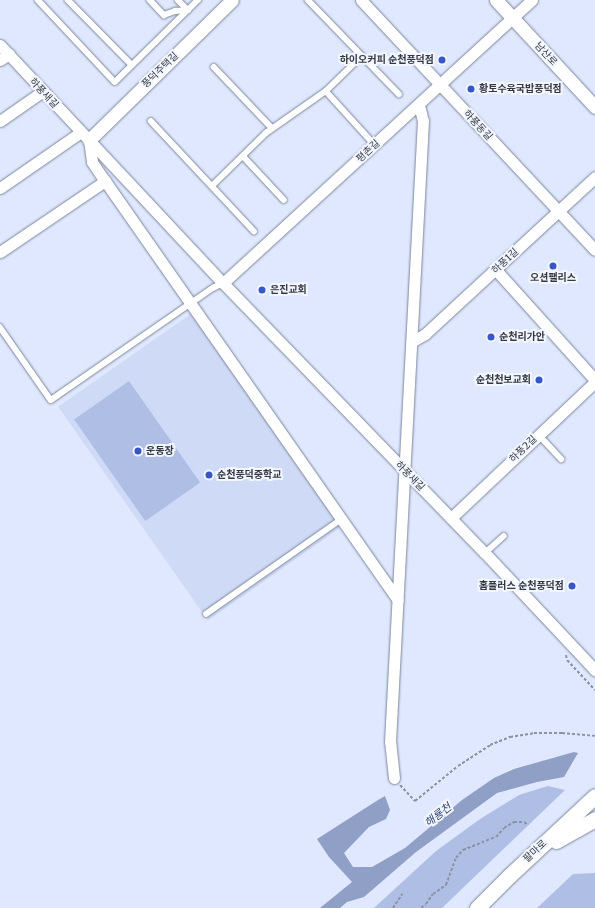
<!DOCTYPE html>
<html>
<head>
<meta charset="utf-8">
<style>
  body { margin:0 }
  #map { position:relative; width:595px; height:908px; overflow:hidden; background:#dfe8ff; font-family:Merriweather,"Noto Sans KR",serif }
  div>[style] { position:absolute }
  .built>* { inset:0; background:#cfdaf6; transform-origin:0 0 }
  .green>* { inset:0; background:#aebee5; transform-origin:0 0 }
  .water>* { inset:0; background:#909fc6 }
  .path>* { height:2px; margin-top:-1px; transform-origin:0; background:repeating-linear-gradient(90deg,#8c92a2 0 3px,transparent 0 5px) }
  .roads { filter:drop-shadow(0 0 1px #7c8599) drop-shadow(0 0 1px #7c8599) }
  .service>* { height:5.5px; margin:-2.75px; padding:0 2.75px; transform-origin:2.75px; border-radius:2.75px; background:#fff }
  .minor>* { height:11px; margin:-5.5px; padding:0 5.5px; transform-origin:5.5px; border-radius:5.5px; background:#fff }
  .tertiary>* { height:13px; margin:-6.5px; padding:0 6.5px; transform-origin:6.5px; border-radius:6.5px; background:#fff }
  .secondary>* { height:15px; margin:-7.5px; padding:0 7.5px; transform-origin:7.5px; border-radius:7.5px; background:#fff }
  .dots>* { width:11px; height:11px; translate:-50% -50%; box-sizing:border-box; border:2px solid #f2f6ff; border-radius:50% }
  span { translate:-50% -50%; white-space:nowrap; text-align:center; line-height:1.15; -webkit-text-stroke:4px #f2f6ff; paint-order:stroke }
  .street-label { font-size:10px; color:#353841 }
  .poi-label { font-size:10px; color:#353841; font-weight:700 }
  .right { translate:-100% -50%; text-align:right }
  .left { translate:0 -50%; text-align:left }
  .water-label { font-size:11px; color:#344679; font-style:italic }
</style>
</head>
<body>
<div id="map">
  <div class="built">
    <div style="left:195px;top:311px;width:261px;height:167px;rotate:55deg"></div>
  </div>
  <div class="green">
    <div style="left:129px;top:381px;width:124px;height:67px;rotate:55deg"></div>
    <div style="clip-path:polygon(548px 786px,565px 790px,442px 908px,374px 908px,436px 851px,480px 819px,519px 795px)"></div>
    <div style="clip-path:polygon(595px 873px,595px 908px,537px 908px,573px 874px)"></div>
  </div>
  <div class="water">
    <div style="clip-path:polygon(574px 752px,578px 753px,564px 777px,537px 782px,497px 793px,416px 852px,364px 897px,347px 902px,340px 908px,320px 908px,352px 882px,329px 857px,317px 839px,378px 800px,385px 796px,390px 810px,386px 819px,369px 827px,344px 853px,353px 867px,372px 867px,405px 848px,462px 800px,494px 778px,514px 769px)"></div>
  </div>
  <div class="path">
    <div style="left:566px;top:655px;width:5px;rotate:79deg"></div>
    <div style="left:567px;top:660px;width:41px;rotate:47deg"></div>
    <div style="left:400px;top:785px;width:22px;rotate:47deg"></div>
    <div style="left:415px;top:801px;width:55px;rotate:-39.1deg"></div>
    <div style="left:458px;top:766px;width:38px;rotate:-33deg"></div>
    <div style="left:490px;top:745px;width:22px;rotate:-22deg"></div>
    <div style="left:510px;top:737px;width:24px;rotate:-9deg"></div>
    <div style="left:534px;top:733px;width:28px"></div>
    <div style="left:562px;top:733px;width:33px;rotate:5deg"></div>
    <div style="left:393px;top:908px;width:17px;rotate:-57deg"></div>
    <div style="left:421px;top:908px;width:6px;rotate:-39deg"></div>
    <div style="left:426px;top:904px;width:12px;rotate:-55deg"></div>
    <div style="left:433px;top:894px;width:16px;rotate:-35deg"></div>
    <div style="left:446px;top:885px;width:29px;rotate:-70deg"></div>
    <div style="left:456px;top:858px;width:11px;rotate:-49deg"></div>
    <div style="left:463px;top:850px;width:35px;rotate:-22deg"></div>
    <div style="left:496px;top:837px;width:12px;rotate:-48deg"></div>
    <div style="left:504px;top:828px;width:12px;rotate:-31deg"></div>
    <div style="left:514px;top:822px;width:10px"></div>
    <div style="left:524px;top:822px;width:5px;rotate:37deg"></div>
  </div>
  <div class="roads">
    <div class="service">
      <div style="left:38px;top:0;width:112px;rotate:46.8deg"></div>
      <div style="left:115px;top:82px;width:117px;rotate:-44.7deg"></div>
      <div style="left:68px;top:0;width:91px;rotate:45.4deg"></div>
      <div style="left:150px;top:0;width:21px;rotate:47deg"></div>
      <div style="left:164px;top:15px;width:12px;rotate:-20deg"></div>
      <div style="left:175px;top:11px;width:13px;rotate:-4deg"></div>
      <div style="left:178px;top:0;width:14px;rotate:45deg"></div>
      <div style="left:308px;top:0;width:131px;rotate:45.9deg"></div>
      <div style="left:214px;top:67px;width:84px;rotate:46.4deg"></div>
      <div style="left:326px;top:91px;width:73px;rotate:47.8deg"></div>
      <div style="left:151px;top:121px;width:151px;rotate:46.9deg"></div>
      <div style="left:243px;top:156px;width:60px;rotate:47deg"></div>
      <div style="left:212px;top:186px;width:76px;rotate:-44.5deg"></div>
      <div style="left:266px;top:133px;width:73px;rotate:-35deg"></div>
      <div style="left:326px;top:91px;width:50px;rotate:-44.2deg"></div>
      <div style="left:0;top:327px;width:89px;rotate:55.1deg"></div>
      <div style="left:51px;top:400px;width:197px;rotate:-34.7deg"></div>
      <div style="left:213px;top:288px;width:11px;rotate:-27deg"></div>
      <div style="left:539px;top:435px;width:33px;rotate:47deg"></div>
      <div style="left:485px;top:553px;width:25px;rotate:-42deg"></div>
      <div style="left:206px;top:614px;width:164px;rotate:-35deg"></div>
    </div>
    <div class="minor">
      <div style="left:361px;top:0;width:342px;rotate:46.9deg"></div>
      <div style="left:0;top:45px;width:326px;rotate:46.9deg"></div>
      <div style="left:223px;top:283px;width:376px;rotate:45.9deg"></div>
      <div style="left:485px;top:553px;width:161px;rotate:46.8deg"></div>
      <div style="left:0;top:60px;width:11px;rotate:-34deg"></div>
      <div style="left:0;top:121px;width:52px;rotate:-34.9deg"></div>
      <div style="left:89px;top:140px;width:22px;rotate:82deg"></div>
      <div style="left:92px;top:162px;width:23px;rotate:56deg"></div>
      <div style="left:105px;top:181px;width:511px;rotate:55.04deg"></div>
      <div style="left:0;top:188px;width:98px;rotate:-34.7deg"></div>
      <div style="left:0;top:252px;width:127px;rotate:-34.1deg"></div>
      <div style="left:496px;top:270px;width:148px;rotate:48deg"></div>
      <div style="left:223px;top:283px;width:419px;rotate:-42.5deg"></div>
      <div style="left:413px;top:341px;width:14px;rotate:-30deg"></div>
      <div style="left:425px;top:334px;width:231px;rotate:-42.7deg"></div>
      <div style="left:451px;top:518px;width:198px;rotate:-43.4deg"></div>
      <div style="left:394px;top:778px;width:36px;rotate:-96deg"></div>
      <div style="left:390px;top:742px;width:622px;rotate:-86.96deg"></div>
      <div style="left:423px;top:121px;width:16px;rotate:-104deg"></div>
    </div>
    <div class="tertiary">
      <div style="left:496px;top:0;width:146px;rotate:47.2deg"></div>
      <div style="left:89px;top:140px;width:200px;rotate:-44.4deg"></div>
    </div>
    <div class="secondary">
      <div style="left:556px;top:841px;width:45px;rotate:-29.4deg"></div>
      <div style="left:477px;top:908px;width:45px;rotate:-45deg"></div>
      <div style="left:509px;top:876px;width:117px;rotate:-42.9deg"></div>
    </div>
  </div>
  <div class="dots">
    <div style="left:442px;top:60px;background:#3856c8"></div>
    <div style="left:471px;top:89px;background:#3856c8"></div>
    <div style="left:553px;top:266px;background:#3856c8"></div>
    <div style="left:262px;top:290px;background:#3856c8"></div>
    <div style="left:491px;top:337px;background:#3856c8"></div>
    <div style="left:539px;top:380px;background:#3856c8"></div>
    <div style="left:138px;top:451px;background:#3856c8"></div>
    <div style="left:209px;top:475px;background:#3856c8"></div>
    <div style="left:572px;top:586px;background:#3856c8"></div>
  </div>
  <div class="street-label">
    <span style="left:546px;top:54px;rotate:47deg">남산로</span>
    <span style="left:160px;top:70px;rotate:-44deg">풍덕주택길</span>
    <span style="left:44px;top:93px;rotate:47deg">하풍새길</span>
    <span style="left:478px;top:125px;rotate:47deg">하풍동길</span>
    <span style="left:368px;top:151px;rotate:-42deg">평촌길</span>
    <span style="left:505px;top:261px;rotate:-43deg">하풍1길</span>
    <span style="left:523px;top:449px;rotate:-44deg">하풍2길</span>
    <span style="left:410px;top:476px;rotate:45deg">하풍새길</span>
    <span style="left:535px;top:851px;rotate:-43deg">팔마로</span>
  </div>
  <div class="poi-label">
    <span class="right" style="left:434px;top:60px">하이오커피 순천풍덕점</span>
    <span class="left" style="left:479px;top:89px">황토수육국밥풍덕점</span>
    <span style="left:553px;top:278px">오션팰리스</span>
    <span class="left" style="left:270px;top:290px">은진교회</span>
    <span class="left" style="left:499px;top:337px">순천리가안</span>
    <span class="right" style="left:531px;top:380px">순천천보교회</span>
    <span class="left" style="left:146px;top:451px">운동장</span>
    <span class="left" style="left:217px;top:475px">순천풍덕중학교</span>
    <span class="right" style="left:564px;top:586px">홈플러스 순천풍덕점</span>
  </div>
  <div class="water-label">
    <span style="left:438px;top:815px;rotate:-38deg">해룡천</span>
  </div>
</div>
</body>
</html>
